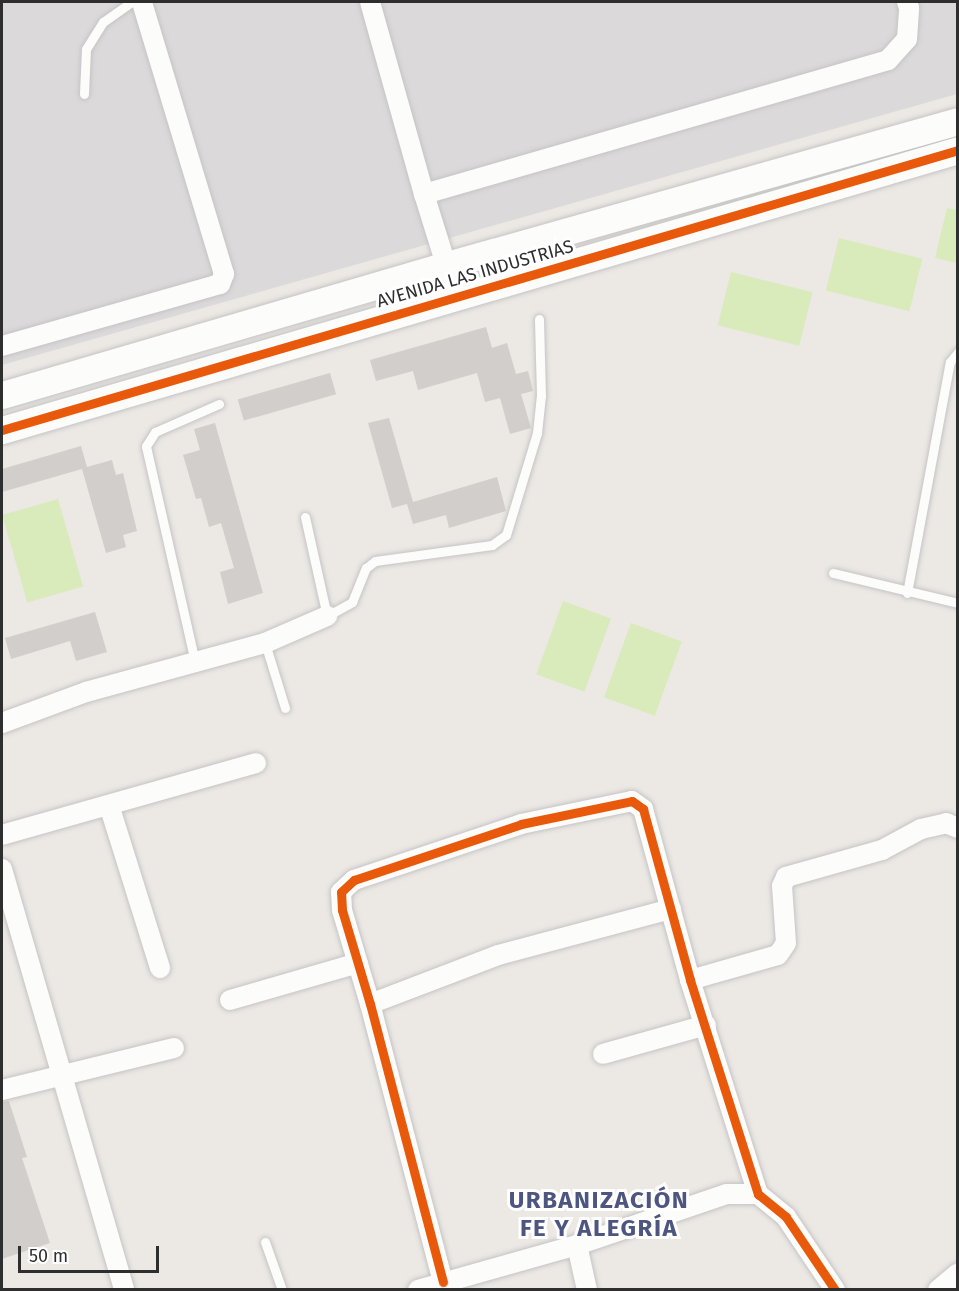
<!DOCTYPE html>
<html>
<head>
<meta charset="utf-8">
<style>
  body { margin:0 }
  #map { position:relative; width:959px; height:1291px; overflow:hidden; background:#ece8e4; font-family:"Fira Sans",sans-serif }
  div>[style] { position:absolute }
  .industrial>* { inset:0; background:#dcd9db }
  .pitch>* { inset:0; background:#d9eabb; transform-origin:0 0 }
  .building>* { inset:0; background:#d1cecb; transform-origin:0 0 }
  .roads { filter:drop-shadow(0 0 2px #c5c4c5) drop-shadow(0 0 2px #c5c4c5) }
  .lane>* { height:9px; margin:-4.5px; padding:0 4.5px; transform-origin:4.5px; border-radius:4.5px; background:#fcfcfb }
  .street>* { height:20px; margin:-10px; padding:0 10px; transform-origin:10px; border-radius:10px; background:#fcfcfb }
  .secondary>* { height:27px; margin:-13.5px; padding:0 13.5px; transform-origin:13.5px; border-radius:13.5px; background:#fcfcfb }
  .cycleway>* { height:9px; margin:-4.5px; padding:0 4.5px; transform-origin:4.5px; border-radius:4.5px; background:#e8590c }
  span { translate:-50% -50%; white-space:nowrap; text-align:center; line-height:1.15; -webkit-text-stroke:6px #fff; paint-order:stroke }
  .street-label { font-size:18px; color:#2e2e2e }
  .district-label { font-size:24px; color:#4d5680; font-weight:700; letter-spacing:1.5px }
  .frame { position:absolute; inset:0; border:3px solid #2e2e2e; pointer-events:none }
  .scale { position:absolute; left:18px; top:1246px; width:141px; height:27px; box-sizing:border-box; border:3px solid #2e2e2e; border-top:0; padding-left:8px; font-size:18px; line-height:21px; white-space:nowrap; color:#2e2e2e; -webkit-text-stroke:4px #fff; paint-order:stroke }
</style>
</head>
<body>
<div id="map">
  <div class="industrial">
    <div style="clip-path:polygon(2px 2px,957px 2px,957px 94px,2px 365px)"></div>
  </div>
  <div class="pitch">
    <div style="clip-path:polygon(947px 208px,957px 210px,957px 263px,935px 258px)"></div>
    <div style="left:839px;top:238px;width:86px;height:54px;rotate:14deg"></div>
    <div style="left:731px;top:272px;width:84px;height:55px;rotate:14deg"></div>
    <div style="left:58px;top:499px;width:91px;height:58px;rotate:74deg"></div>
    <div style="left:563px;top:601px;width:51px;height:78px;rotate:20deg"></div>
    <div style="left:631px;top:623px;width:54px;height:79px;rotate:20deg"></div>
  </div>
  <div class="building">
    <div style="clip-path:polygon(486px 327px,492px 348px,507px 343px,516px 374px,528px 371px,533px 391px,521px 394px,531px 428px,510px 434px,500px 398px,485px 402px,477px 373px,418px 390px,413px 371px,376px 381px,370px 360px)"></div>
    <div style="left:330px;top:373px;width:22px;height:96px;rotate:74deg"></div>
    <div style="clip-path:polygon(389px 418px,413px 502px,497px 477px,506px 511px,449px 528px,446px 515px,413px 524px,407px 504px,392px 508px,368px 423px)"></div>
    <div style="clip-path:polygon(215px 423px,263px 593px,228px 604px,220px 572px,234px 568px,221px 523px,209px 527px,201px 498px,196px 499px,183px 455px,200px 450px,194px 429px)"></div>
    <div style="clip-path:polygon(81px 446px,87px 467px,112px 460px,116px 475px,123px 473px,137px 531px,123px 535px,126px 547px,106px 553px,82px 469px,2px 492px,2px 469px)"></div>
    <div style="clip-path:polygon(95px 612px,107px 652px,76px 661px,70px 641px,11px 659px,5px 638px)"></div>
    <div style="clip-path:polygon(9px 1101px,27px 1157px,22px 1158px,50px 1243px,2px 1259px,2px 1102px)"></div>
  </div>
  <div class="roads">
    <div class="lane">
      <div style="left:84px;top:94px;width:45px;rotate:-87.5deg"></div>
      <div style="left:86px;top:49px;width:32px;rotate:-58deg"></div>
      <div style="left:103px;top:22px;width:35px;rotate:-35deg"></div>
      <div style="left:305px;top:517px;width:101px;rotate:77.5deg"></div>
      <div style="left:327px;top:616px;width:29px;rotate:-29deg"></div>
      <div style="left:352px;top:602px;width:37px;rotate:-68deg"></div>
      <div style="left:366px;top:568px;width:11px;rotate:-38deg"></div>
      <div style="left:375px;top:561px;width:118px;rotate:-7.8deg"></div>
      <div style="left:492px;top:545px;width:17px;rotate:-36deg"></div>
      <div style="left:506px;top:535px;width:107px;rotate:-73.1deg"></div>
      <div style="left:537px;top:433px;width:37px;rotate:-84deg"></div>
      <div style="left:541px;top:396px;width:77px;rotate:-91.5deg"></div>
      <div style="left:833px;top:573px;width:129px;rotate:13.5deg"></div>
      <div style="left:907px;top:593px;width:235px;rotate:-79.5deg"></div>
      <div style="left:950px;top:362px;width:13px;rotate:-51deg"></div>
      <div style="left:265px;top:643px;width:68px;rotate:72.9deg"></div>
      <div style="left:195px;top:662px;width:221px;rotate:-102.8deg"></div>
      <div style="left:146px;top:446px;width:17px;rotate:-57deg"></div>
      <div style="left:155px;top:432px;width:70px;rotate:-23.6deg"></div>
      <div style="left:265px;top:1242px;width:51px;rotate:70.5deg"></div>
    </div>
    <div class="street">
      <div style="left:370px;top:2px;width:199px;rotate:74.3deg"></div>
      <div style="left:424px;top:194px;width:108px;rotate:72.7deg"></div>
      <div style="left:424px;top:194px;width:483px;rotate:-16.1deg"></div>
      <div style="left:888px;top:60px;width:28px;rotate:-48deg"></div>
      <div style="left:907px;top:39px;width:31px;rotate:-86deg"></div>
      <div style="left:909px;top:8px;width:6px;rotate:-108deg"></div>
      <div style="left:2px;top:346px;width:227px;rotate:-15.9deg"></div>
      <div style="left:220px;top:284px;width:11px;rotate:-68deg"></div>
      <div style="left:224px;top:274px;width:284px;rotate:-106.8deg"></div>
      <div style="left:2px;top:723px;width:90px;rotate:-20.3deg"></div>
      <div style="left:86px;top:692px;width:186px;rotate:-15.3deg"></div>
      <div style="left:265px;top:643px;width:68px;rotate:-23.5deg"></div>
      <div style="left:109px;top:805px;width:171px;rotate:72.6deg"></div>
      <div style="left:2px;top:835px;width:264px;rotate:-15.8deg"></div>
      <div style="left:2px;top:869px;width:438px;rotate:73.8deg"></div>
      <div style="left:690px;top:980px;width:91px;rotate:-15.9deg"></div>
      <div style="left:778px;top:955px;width:14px;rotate:-56deg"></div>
      <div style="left:786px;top:943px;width:57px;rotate:-94deg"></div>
      <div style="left:782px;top:886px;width:10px;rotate:-66deg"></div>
      <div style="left:786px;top:877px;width:100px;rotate:-15.7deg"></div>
      <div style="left:882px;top:850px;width:44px;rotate:-28.3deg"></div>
      <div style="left:921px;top:829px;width:26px;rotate:-13deg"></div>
      <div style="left:946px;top:823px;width:13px;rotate:23deg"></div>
      <div style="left:230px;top:1000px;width:133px;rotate:-16.1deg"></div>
      <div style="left:370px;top:1004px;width:137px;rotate:-20.9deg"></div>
      <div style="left:498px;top:955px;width:179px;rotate:-14.9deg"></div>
      <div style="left:603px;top:1054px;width:107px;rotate:-15.7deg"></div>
      <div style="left:2px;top:1090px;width:177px;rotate:-13.7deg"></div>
      <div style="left:577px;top:1245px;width:46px;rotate:77.5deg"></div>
      <div style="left:443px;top:1282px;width:287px;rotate:-104.7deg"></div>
      <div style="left:370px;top:1004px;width:98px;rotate:-106.6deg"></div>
      <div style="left:342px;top:910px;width:18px;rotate:-93deg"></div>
      <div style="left:341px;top:892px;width:18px;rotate:-43deg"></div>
      <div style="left:354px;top:880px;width:176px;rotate:-18.5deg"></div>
      <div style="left:521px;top:824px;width:113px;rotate:-11.7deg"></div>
      <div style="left:632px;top:801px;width:14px;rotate:36deg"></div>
      <div style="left:643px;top:809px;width:177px;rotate:74.6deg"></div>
      <div style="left:690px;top:980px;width:225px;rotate:72.4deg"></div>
      <div style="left:758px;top:1194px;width:36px;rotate:39deg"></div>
      <div style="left:786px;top:1217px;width:88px;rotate:56.1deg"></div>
      <div style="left:418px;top:1290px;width:165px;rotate:-15.8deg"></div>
      <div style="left:577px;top:1245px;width:158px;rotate:-18.8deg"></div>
      <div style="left:727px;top:1194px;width:31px"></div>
      <div style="left:938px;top:1290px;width:26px;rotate:-40deg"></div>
    </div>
    <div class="secondary">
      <div style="left:2px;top:395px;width:464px;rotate:-16.3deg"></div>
      <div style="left:447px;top:265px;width:531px;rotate:-15.74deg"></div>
      <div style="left:2px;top:430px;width:996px;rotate:-16.32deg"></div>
    </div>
  </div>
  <div class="cycleway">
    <div style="left:2px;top:430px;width:996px;rotate:-16.32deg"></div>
    <div style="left:443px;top:1282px;width:287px;rotate:-104.7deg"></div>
    <div style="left:370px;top:1004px;width:98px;rotate:-106.6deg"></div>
    <div style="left:342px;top:910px;width:18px;rotate:-93deg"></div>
    <div style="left:341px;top:892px;width:18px;rotate:-43deg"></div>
    <div style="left:354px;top:880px;width:176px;rotate:-18.5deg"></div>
    <div style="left:521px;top:824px;width:113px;rotate:-11.7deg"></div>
    <div style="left:632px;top:801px;width:14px;rotate:36deg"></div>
    <div style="left:643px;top:809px;width:177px;rotate:74.6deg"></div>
    <div style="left:690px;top:980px;width:225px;rotate:72.4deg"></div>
    <div style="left:758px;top:1194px;width:36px;rotate:39deg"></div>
    <div style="left:786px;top:1217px;width:88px;rotate:56.1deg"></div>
  </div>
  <div class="street-label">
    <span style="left:475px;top:274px;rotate:-16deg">AVENIDA LAS INDUSTRIAS</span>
  </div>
  <div class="district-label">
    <span style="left:599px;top:1215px">URBANIZACIÓN<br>FE Y ALEGRÍA</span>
  </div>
  <div class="frame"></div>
  <div class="scale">50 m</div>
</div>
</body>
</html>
